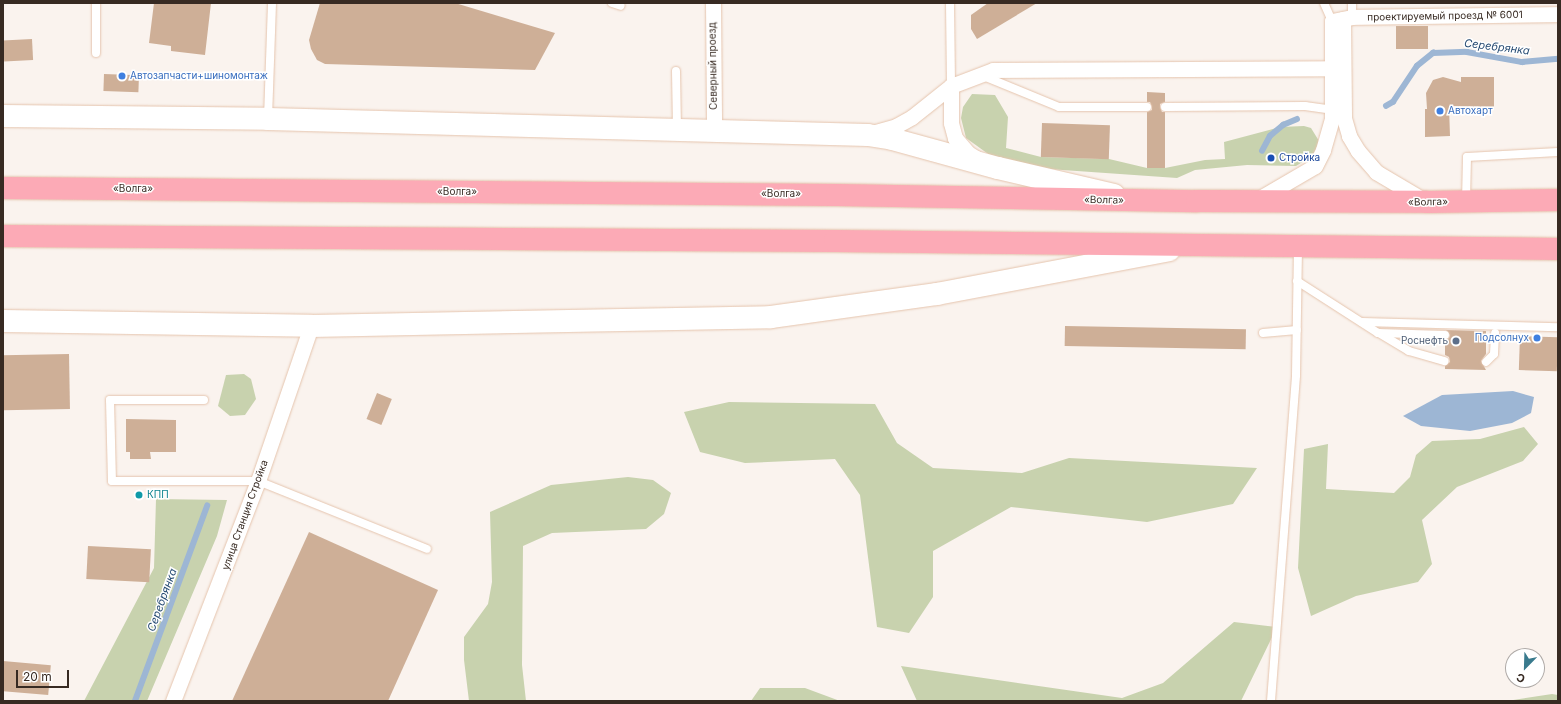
<!DOCTYPE html>
<html>
<head>
<meta charset="utf-8">
<style>
  body { margin:0 }
  #map { position:relative; width:1561px; height:704px; overflow:hidden; background:#faf3ee; font-family:Inter,sans-serif }
  div>[style] { position:absolute }
  .green>* { inset:0; background:#c8d2ae }
  .water>* { inset:0; background:#9db6d4 }
  .stream>* { height:5.5px; margin:-2.75px; padding:0 2.75px; transform-origin:2.75px; border-radius:2.75px; background:#9db6d4 }
  .building>* { inset:0; background:#ceaf97; transform-origin:0 0 }
  .roads { filter:drop-shadow(0 0 1px #e5c4ad) drop-shadow(0 0 1px #e5c4ad) }
  .lane>* { height:8px; margin:-4px; padding:0 4px; transform-origin:4px; border-radius:4px; background:#fff }
  .street>* { height:15px; margin:-7.5px; padding:0 7.5px; transform-origin:7.5px; border-radius:7.5px; background:#fff }
  .secondary>* { height:22px; margin:-11px; padding:0 11px; transform-origin:11px; border-radius:11px; background:#fff }
  .highway>* { height:22px; margin:-11px; padding:0 11px; transform-origin:11px; border-radius:11px; background:#fcaab6 }
  .dots>* { width:11px; height:11px; translate:-50% -50%; box-sizing:border-box; border:2px solid #fff; border-radius:50% }
  span { translate:-50% -50%; white-space:nowrap; text-align:center; line-height:1.15; -webkit-text-stroke:3px #fff; paint-order:stroke }
  .street-label { font-size:10px; color:#372a22 }
  .shop-label { font-size:10px; color:#366cbe }
  .left { translate:0 -50%; text-align:left }
  .right { translate:-100% -50%; text-align:right }
  .transit-label { font-size:10px; color:#164399 }
  .service-label { font-size:10px; color:#4e5e75 }
  .culture-label { font-size:10px; color:#0d838f }
  .water-label { font-size:11px; color:#254a72; font-style:italic }
  .frame { position:absolute; inset:0; border:4px solid #372a22; pointer-events:none }
  .north { position:absolute; left:1505px; top:648px; width:40px; height:40px; box-sizing:border-box; background:#fff; border:1px solid #afaaa7; border-radius:50%; rotate:203deg; font-size:11px; font-weight:700; line-height:16px; text-align:center; color:#372a22 }
  .north::after { content:''; display:block; margin:auto; width:14px; height:18px; background:#397a8d; clip-path:polygon(50% 0,100% 100%,50% 72%,0 100%) }
  .scale { position:absolute; left:16px; top:670px; width:53px; height:18px; box-sizing:border-box; border:2px solid #372a22; border-top:0; padding-left:5px; font-size:12px; line-height:14px; white-space:nowrap; color:#372a22; -webkit-text-stroke:3px #fff; paint-order:stroke }
</style>
</head>
<body>
<div id="map">
  <div class="green">
    <div style="clip-path:polygon(972px 94px,995px 95px,1008px 117px,1006px 148px,1041px 157px,1109px 159px,1147px 168px,1165px 168px,1205px 160px,1225px 159px,1224px 142px,1280px 127px,1304px 126px,1311px 128px,1319px 141px,1314px 155px,1296px 166px,1247px 165px,1195px 170px,1177px 178px,1034px 168px,991px 156px,966px 138px,961px 118px,963px 107px)"></div>
    <div style="clip-path:polygon(244px 374px,251px 379px,256px 399px,245px 415px,230px 416px,218px 406px,226px 375px)"></div>
    <div style="clip-path:polygon(729px 402px,875px 404px,897px 443px,933px 468px,1022px 473px,1069px 458px,1257px 468px,1233px 504px,1147px 522px,1011px 507px,933px 551px,933px 597px,909px 633px,877px 627px,860px 495px,835px 459px,745px 463px,700px 452px,684px 412px)"></div>
    <div style="clip-path:polygon(1524px 427px,1538px 444px,1523px 461px,1457px 487px,1422px 520px,1432px 564px,1418px 582px,1356px 596px,1311px 616px,1298px 568px,1304px 449px,1328px 444px,1326px 489px,1394px 493px,1410px 477px,1416px 455px,1432px 441px,1480px 439px)"></div>
    <div style="clip-path:polygon(628px 477px,653px 480px,671px 493px,664px 514px,646px 529px,552px 533px,523px 546px,522px 665px,526px 701px,469px 701px,464px 660px,464px 637px,488px 604px,492px 582px,490px 512px,551px 485px)"></div>
    <div style="clip-path:polygon(156px 499px,227px 500px,217px 536px,147px 701px,84px 701px,154px 568px)"></div>
    <div style="clip-path:polygon(1234px 622px,1277px 627px,1241px 701px,917px 701px,901px 666px,1122px 698px,1163px 683px)"></div>
    <div style="clip-path:polygon(760px 688px,805px 688px,840px 701px,751px 701px)"></div>
    <div style="clip-path:polygon(1552px 694px,1558px 695px,1558px 701px,1507px 701px)"></div>
  </div>
  <div class="water">
    <div style="clip-path:polygon(1513px 391px,1534px 397px,1531px 413px,1512px 423px,1470px 431px,1421px 426px,1403px 416px,1442px 395px)"></div>
  </div>
  <div class="stream">
    <div style="left:1386px;top:106px;width:8px;rotate:-30deg"></div>
    <div style="left:1393px;top:102px;width:43px;rotate:-56.3deg"></div>
    <div style="left:1417px;top:66px;width:21px;rotate:-39deg"></div>
    <div style="left:1433px;top:53px;width:34px;rotate:-2deg"></div>
    <div style="left:1467px;top:52px;width:56px;rotate:10.3deg"></div>
    <div style="left:1522px;top:62px;width:36px;rotate:-5deg"></div>
    <div style="left:1262px;top:151px;width:17px;rotate:-62deg"></div>
    <div style="left:1270px;top:136px;width:17px;rotate:-40deg"></div>
    <div style="left:1283px;top:125px;width:15px;rotate:-23deg"></div>
    <div style="left:135px;top:701px;width:208px;rotate:-69.7deg"></div>
  </div>
  <div class="building">
    <div style="clip-path:polygon(154px 3px,211px 3px,205px 55px,171px 51px,171px 46px,149px 43px)"></div>
    <div style="clip-path:polygon(320px 3px,455px 3px,555px 33px,535px 70px,325px 64px,317px 60px,311px 49px,309px 40px)"></div>
    <div style="clip-path:polygon(988px 3px,1037px 3px,977px 39px,971px 29px,971px 15px)"></div>
    <div style="left:1428px;top:26px;width:23px;height:32px;rotate:90deg"></div>
    <div style="left:32px;top:39px;width:21px;height:29px;rotate:87deg"></div>
    <div style="left:104px;top:74px;width:35px;height:17px;rotate:2deg"></div>
    <div style="clip-path:polygon(1443px 77px,1461px 82px,1461px 77px,1494px 77px,1494px 107px,1449px 106px,1450px 136px,1425px 137px,1425px 109px,1427px 109px,1426px 93px,1433px 80px)"></div>
    <div style="clip-path:polygon(1147px 92px,1165px 93px,1165px 102px,1160px 104px,1160px 107px,1162px 112px,1165px 112px,1165px 168px,1147px 168px,1147px 112px,1152px 110px,1152px 107px,1150px 102px,1147px 102px)"></div>
    <div style="left:1042px;top:123px;width:68px;height:34px;rotate:2deg"></div>
    <div style="left:1065px;top:326px;width:181px;height:20px;rotate:1deg"></div>
    <div style="clip-path:polygon(1446px 330px,1486px 331px,1486px 354px,1481px 361px,1486px 370px,1445px 369px,1445px 366px,1450px 362px,1449px 357px,1445px 355px,1445px 340px,1449px 338px,1450px 335px)"></div>
    <div style="left:1520px;top:336px;width:38px;height:34px;rotate:2deg"></div>
    <div style="left:69px;top:354px;width:55px;height:66px;rotate:89deg"></div>
    <div style="left:377px;top:393px;width:16px;height:28px;rotate:22deg"></div>
    <div style="clip-path:polygon(126px 419px,176px 420px,176px 452px,150px 452px,151px 459px,130px 459px,130px 452px,126px 452px)"></div>
    <div style="clip-path:polygon(309px 532px,438px 590px,388px 701px,232px 701px)"></div>
    <div style="left:88px;top:546px;width:63px;height:33px;rotate:3deg"></div>
    <div style="left:3px;top:661px;width:48px;height:30px;rotate:5deg"></div>
  </div>
  <div class="roads">
    <div class="lane">
      <div style="left:612px;top:3px;width:9px;rotate:18deg"></div>
      <div style="left:950px;top:3px;width:83px;rotate:89.3deg"></div>
      <div style="left:1324px;top:3px;width:20px;rotate:66deg"></div>
      <div style="left:1352px;top:17px;width:14px;rotate:-90deg"></div>
      <div style="left:96px;top:53px;width:50px;rotate:-90deg"></div>
      <div style="left:676px;top:71px;width:57px;rotate:89deg"></div>
      <div style="left:981px;top:75px;width:84px;rotate:22.3deg"></div>
      <div style="left:1059px;top:107px;width:88px"></div>
      <div style="left:1165px;top:107px;width:140px;rotate:-0.4deg"></div>
      <div style="left:1305px;top:106px;width:27px;rotate:8deg"></div>
      <div style="left:268px;top:118px;width:115px;rotate:-88deg"></div>
      <div style="left:1466px;top:201px;width:44px;rotate:-88.7deg"></div>
      <div style="left:1467px;top:157px;width:91px;rotate:-3.1deg"></div>
      <div style="left:1297px;top:281px;width:96px;rotate:32.7deg"></div>
      <div style="left:1378px;top:333px;width:67px;rotate:1.7deg"></div>
      <div style="left:1362px;top:322px;width:196px;rotate:1.5deg"></div>
      <div style="left:1263px;top:333px;width:34px;rotate:-5deg"></div>
      <div style="left:1379px;top:333px;width:35px;rotate:31deg"></div>
      <div style="left:1409px;top:351px;width:37px;rotate:16deg"></div>
      <div style="left:1486px;top:362px;width:11px;rotate:-45deg"></div>
      <div style="left:1494px;top:354px;width:21px;rotate:-87deg"></div>
      <div style="left:204px;top:400px;width:94px;rotate:180deg"></div>
      <div style="left:110px;top:400px;width:81px;rotate:88.6deg"></div>
      <div style="left:112px;top:481px;width:146px"></div>
      <div style="left:258px;top:481px;width:182px;rotate:21.9deg"></div>
      <div style="left:1271px;top:701px;width:327px;rotate:-85.6deg"></div>
      <div style="left:1296px;top:375px;width:129px;rotate:-89.1deg"></div>
    </div>
    <div class="street">
      <div style="left:713px;top:3px;width:127px;rotate:89.5deg"></div>
      <div style="left:1343px;top:19px;width:99px;rotate:89.4deg"></div>
      <div style="left:1344px;top:118px;width:19px;rotate:74deg"></div>
      <div style="left:1349px;top:136px;width:17px;rotate:59deg"></div>
      <div style="left:1358px;top:151px;width:28px;rotate:49deg"></div>
      <div style="left:1376px;top:172px;width:57px;rotate:30.6deg"></div>
      <div style="left:951px;top:86px;width:37px;rotate:90deg"></div>
      <div style="left:951px;top:123px;width:16px;rotate:75deg"></div>
      <div style="left:955px;top:138px;width:20px;rotate:49deg"></div>
      <div style="left:968px;top:153px;width:13px;rotate:32deg"></div>
      <div style="left:872px;top:133px;width:25px;rotate:-16deg"></div>
      <div style="left:896px;top:126px;width:18px;rotate:-29deg"></div>
      <div style="left:912px;top:117px;width:50px;rotate:-38.5deg"></div>
      <div style="left:951px;top:86px;width:45px;rotate:-20.9deg"></div>
      <div style="left:993px;top:70px;width:339px;rotate:-0.3deg"></div>
      <div style="left:1255px;top:201px;width:69px;rotate:-30.3deg"></div>
      <div style="left:1315px;top:166px;width:18px;rotate:-63deg"></div>
      <div style="left:1323px;top:150px;width:32px;rotate:-74deg"></div>
      <div style="left:1332px;top:119px;width:98px;rotate:-90deg"></div>
      <div style="left:1332px;top:21px;width:20px;rotate:-11deg"></div>
      <div style="left:1352px;top:17px;width:206px;rotate:-0.8deg"></div>
      <div style="left:173px;top:701px;width:236px;rotate:-68.9deg"></div>
      <div style="left:258px;top:481px;width:164px;rotate:-71.1deg"></div>
    </div>
    <div class="secondary">
      <div style="left:3px;top:116px;width:265px;rotate:0.6deg"></div>
      <div style="left:268px;top:119px;width:600px;rotate:1.53deg"></div>
      <div style="left:868px;top:135px;width:24px;rotate:9deg"></div>
      <div style="left:892px;top:139px;width:110px;rotate:15.3deg"></div>
      <div style="left:998px;top:168px;width:119px;rotate:13.1deg"></div>
      <div style="left:3px;top:321px;width:308px;rotate:0.9deg"></div>
      <div style="left:311px;top:326px;width:460px;rotate:-1.1deg"></div>
      <div style="left:771px;top:317px;width:168px;rotate:-7.9deg"></div>
      <div style="left:937px;top:294px;width:236px;rotate:-10.7deg"></div>
    </div>
    <div class="highway">
      <div style="left:3px;top:188px;width:834px;rotate:0.48deg"></div>
      <div style="left:837px;top:195px;width:360px;rotate:1deg"></div>
      <div style="left:1197px;top:201px;width:230px;rotate:0.2deg"></div>
      <div style="left:1427px;top:202px;width:131px;rotate:-0.9deg"></div>
      <div style="left:3px;top:236px;width:832px;rotate:0.34deg"></div>
      <div style="left:835px;top:241px;width:723px;rotate:0.63deg"></div>
    </div>
  </div>
  <div class="dots">
    <div style="left:122px;top:76px;background:#3f7fe0"></div>
    <div style="left:1440px;top:111px;background:#3f7fe0"></div>
    <div style="left:1271px;top:158px;background:#1a4fb4"></div>
    <div style="left:1537px;top:338px;background:#3f7fe0"></div>
    <div style="left:1456px;top:341px;background:#5c6f8a"></div>
    <div style="left:139px;top:495px;background:#0f9aa8"></div>
  </div>
  <div class="street-label">
    <span style="left:1445px;top:16px;rotate:-1deg">проектируемый проезд № 6001</span>
    <span style="left:713px;top:66px;rotate:-91deg">Северный проезд</span>
    <span style="left:133px;top:189px">«Волга»</span>
    <span style="left:457px;top:192px">«Волга»</span>
    <span style="left:781px;top:194px">«Волга»</span>
    <span style="left:1104px;top:200px;rotate:1deg">«Волга»</span>
    <span style="left:1428px;top:202px;rotate:-1deg">«Волга»</span>
    <span style="left:245px;top:515px;rotate:-70deg">улица Станция Стройка</span>
  </div>
  <div class="shop-label">
    <span class="left" style="left:130px;top:76px">Автозапчасти+шиномонтаж</span>
    <span class="left" style="left:1448px;top:111px">Автохарт</span>
    <span class="right" style="left:1529px;top:338px">Подсолнух</span>
  </div>
  <div class="transit-label">
    <span class="left" style="left:1279px;top:158px">Стройка</span>
  </div>
  <div class="service-label">
    <span class="right" style="left:1448px;top:341px">Роснефть</span>
  </div>
  <div class="culture-label">
    <span class="left" style="left:147px;top:495px">КПП</span>
  </div>
  <div class="water-label">
    <span style="left:1497px;top:47px;rotate:7deg">Серебрянка</span>
    <span style="left:162px;top:600px;rotate:-70deg">Серебрянка</span>
  </div>
  <div class="frame"></div>
  <div class="north">С</div>
  <div class="scale">20 m</div>
</div>
</body>
</html>
